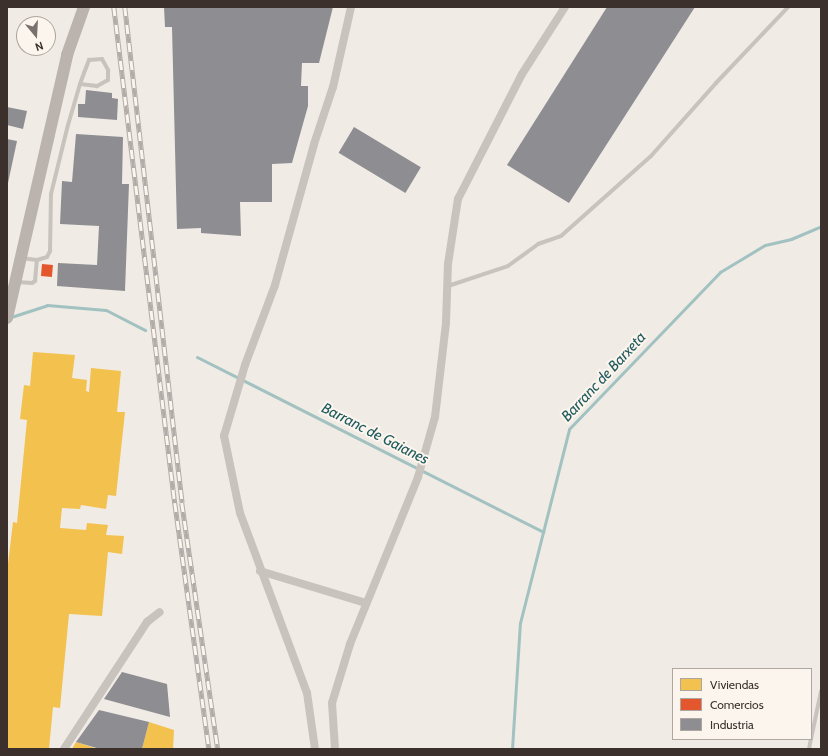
<!DOCTYPE html>
<html>
<head>
<meta charset="utf-8">
<style>
  body { margin:0 }
  #map { position:relative; width:828px; height:756px; overflow:hidden; background:#f0ebe5; font-family:Cabin,sans-serif }
  div>[style] { position:absolute }
  .homes>* { inset:0; background:#f2c14e }
  .shops>* { inset:0; background:#e4572e; transform-origin:0 0 }
  .industry>* { inset:0; background:#8d8d92; transform-origin:0 0 }
  .stream>* { height:3px; margin:-1.5px; padding:0 1.5px; transform-origin:1.5px; border-radius:1.5px; background:#a1c2c1 }
  .lane>* { height:4px; margin:-2px; padding:0 2px; transform-origin:2px; border-radius:2px; background:#c9c3be }
  .street>* { height:8px; margin:-4px; padding:0 4px; transform-origin:4px; border-radius:4px; background:#c9c3be }
  .secondary>* { height:12px; margin:-6px; padding:0 6px; transform-origin:6px; border-radius:6px; background:#bab3ae }
  .rail>* { height:4.5px; margin-top:-2.25px; transform-origin:0; background:repeating-linear-gradient(90deg,#fbf5ee 0 9px,#b1aca8 0 18px); box-sizing:border-box; border-block:1px solid #b1aca8 }
  span { translate:-50% -50%; white-space:nowrap; text-align:center; line-height:1.15; -webkit-text-stroke:4px #fbf5ee; paint-order:stroke }
  .water-label { font-size:15px; color:#1f5a5e; font-style:italic }
  .frame { position:absolute; inset:0; border:8px solid #3b302b; pointer-events:none }
  .legend { position:absolute; left:672px; top:668px; width:140px; height:72px; box-sizing:border-box; background:#fbf5ee; border:1px solid #aea6a0; margin:0; padding:5px 7px; list-style:none; font-size:12px; color:#3b302b }
  .legend li { display:flex; align-items:center; gap:8px; height:20px }
  .legend b { width:20px; border:1px solid #aea6a0 }
  .north { position:absolute; left:16px; top:16px; width:40px; height:40px; box-sizing:border-box; background:#fbf5ee; border:1px solid #aea6a0; border-radius:50%; rotate:162deg; font-size:11px; font-weight:700; line-height:16px; text-align:center; color:#3b302b }
  .north::after { content:''; display:block; margin:auto; width:14px; height:18px; background:#7a716c; clip-path:polygon(50% 0,100% 100%,50% 72%,0 100%) }
</style>
</head>
<body>
<div id="map">
  <div class="homes">
    <div style="clip-path:polygon(33px 352px,75px 355px,72px 378px,87px 380px,86px 391px,89px 392px,91px 368px,121px 371px,117px 412px,125px 412px,116px 496px,108px 495px,106px 509px,81px 505px,80px 509px,62px 508px,60px 528px,86px 530px,87px 523px,108px 525px,106px 535px,124px 536px,122px 554px,108px 552px,102px 616px,69px 614px,60px 708px,53px 707px,49px 749px,7px 749px,7px 572px,13px 522px,17px 523px,27px 420px,20px 419px,24px 385px,30px 386px)"></div>
    <div style="clip-path:polygon(149px 722px,174px 730px,173px 749px,142px 749px)"></div>
    <div style="clip-path:polygon(76px 742px,98px 749px,72px 749px)"></div>
  </div>
  <div class="shops">
    <div style="left:42px;top:264px;width:11px;height:12px;rotate:5deg"></div>
  </div>
  <div class="industry">
    <div style="clip-path:polygon(164px 7px,333px 7px,319px 63px,302px 63px,301px 86px,308px 86px,308px 106px,292px 163px,272px 164px,272px 202px,240px 202px,241px 236px,201px 233px,201px 228px,177px 229px,172px 27px,165px 27px)"></div>
    <div style="clip-path:polygon(607px 7px,695px 7px,569px 203px,507px 165px)"></div>
    <div style="clip-path:polygon(86px 90px,112px 93px,112px 98px,118px 99px,117px 120px,78px 117px,78px 104px,85px 104px)"></div>
    <div style="clip-path:polygon(7px 107px,27px 111px,23px 129px,7px 125px)"></div>
    <div style="left:354px;top:127px;width:78px;height:30px;rotate:31deg"></div>
    <div style="clip-path:polygon(76px 134px,123px 137px,122px 184px,129px 184px,125px 291px,57px 286px,58px 263px,97px 265px,99px 226px,60px 224px,62px 181px,72px 182px)"></div>
    <div style="clip-path:polygon(7px 139px,17px 141px,8px 183px,7px 183px)"></div>
    <div style="clip-path:polygon(122px 672px,167px 684px,170px 717px,104px 699px)"></div>
    <div style="clip-path:polygon(99px 710px,149px 722px,142px 749px,100px 749px,76px 742px)"></div>
  </div>
  <div class="stream">
    <div style="left:11px;top:317px;width:38px;rotate:-18deg"></div>
    <div style="left:47px;top:305px;width:59px;rotate:4.8deg"></div>
    <div style="left:106px;top:310px;width:44px;rotate:27.1deg"></div>
    <div style="left:197px;top:357px;width:388px;rotate:26.8deg"></div>
    <div style="left:512px;top:749px;width:126px;rotate:-86.4deg"></div>
    <div style="left:520px;top:623px;width:200px;rotate:-75.8deg"></div>
    <div style="left:569px;top:429px;width:218px;rotate:-46.1deg"></div>
    <div style="left:720px;top:272px;width:52px;rotate:-31deg"></div>
    <div style="left:765px;top:245px;width:27px;rotate:-13deg"></div>
    <div style="left:791px;top:239px;width:33px;rotate:-23deg"></div>
  </div>
  <div class="lane">
    <div style="left:21px;top:258px;width:16px;rotate:7deg"></div>
    <div style="left:37px;top:260px;width:10px;rotate:-17deg"></div>
    <div style="left:47px;top:257px;width:7px;rotate:-63deg"></div>
    <div style="left:50px;top:251px;width:57px;rotate:-89deg"></div>
    <div style="left:51px;top:194px;width:71px;rotate:-76.2deg"></div>
    <div style="left:68px;top:125px;width:43px;rotate:-73.7deg"></div>
    <div style="left:80px;top:84px;width:12px;rotate:-70deg"></div>
    <div style="left:84px;top:73px;width:14px;rotate:-69deg"></div>
    <div style="left:89px;top:60px;width:13px;rotate:-4deg"></div>
    <div style="left:102px;top:59px;width:13px;rotate:61deg"></div>
    <div style="left:108px;top:70px;width:10px;rotate:90deg"></div>
    <div style="left:108px;top:80px;width:13px;rotate:151deg"></div>
    <div style="left:97px;top:86px;width:17px;rotate:-173deg"></div>
    <div style="left:17px;top:282px;width:15px;rotate:4deg"></div>
    <div style="left:32px;top:283px;width:4px;rotate:-34deg"></div>
    <div style="left:35px;top:281px;width:21px;rotate:-85deg"></div>
    <div style="left:448px;top:286px;width:63px;rotate:-18.4deg"></div>
    <div style="left:508px;top:266px;width:37px;rotate:-36deg"></div>
    <div style="left:538px;top:244px;width:24px;rotate:-19deg"></div>
    <div style="left:561px;top:236px;width:120px;rotate:-41.6deg"></div>
    <div style="left:651px;top:156px;width:98px;rotate:-48.3deg"></div>
    <div style="left:716px;top:83px;width:105px;rotate:-46.5deg"></div>
    <div style="left:811px;top:739px;width:49px;rotate:-78.2deg"></div>
    <div style="left:809px;top:749px;width:10px;rotate:-79deg"></div>
  </div>
  <div class="street">
    <div style="left:260px;top:571px;width:111px;rotate:16.8deg"></div>
    <div style="left:64px;top:749px;width:152px;rotate:-56.8deg"></div>
    <div style="left:147px;top:622px;width:16px;rotate:-38deg"></div>
    <div style="left:315px;top:749px;width:57px;rotate:-98.1deg"></div>
    <div style="left:307px;top:693px;width:192px;rotate:-110.4deg"></div>
    <div style="left:240px;top:513px;width:79px;rotate:-101.7deg"></div>
    <div style="left:224px;top:436px;width:74px;rotate:-73.5deg"></div>
    <div style="left:245px;top:365px;width:85px;rotate:-69.4deg"></div>
    <div style="left:275px;top:285px;width:146px;rotate:-74.5deg"></div>
    <div style="left:314px;top:144px;width:60px;rotate:-71.6deg"></div>
    <div style="left:333px;top:87px;width:82px;rotate:-77.3deg"></div>
    <div style="left:335px;top:749px;width:46px;rotate:-93.7deg"></div>
    <div style="left:332px;top:703px;width:62px;rotate:-73deg"></div>
    <div style="left:350px;top:644px;width:180px;rotate:-67.8deg"></div>
    <div style="left:418px;top:477px;width:62px;rotate:-74.2deg"></div>
    <div style="left:435px;top:417px;width:95px;rotate:-83.3deg"></div>
    <div style="left:446px;top:323px;width:59px;rotate:-88.1deg"></div>
    <div style="left:448px;top:264px;width:66px;rotate:-81.3deg"></div>
    <div style="left:458px;top:199px;width:140px;rotate:-62.9deg"></div>
    <div style="left:522px;top:74px;width:80px;rotate:-57.3deg"></div>
  </div>
  <div class="secondary">
    <div style="left:7px;top:318px;width:270px;rotate:-77.1deg"></div>
    <div style="left:67px;top:55px;width:51px;rotate:-70.5deg"></div>
  </div>
  <div class="rail">
    <div style="left:114px;top:7px;width:500px;rotate:83deg"></div>
    <div style="left:175px;top:503px;width:248px;rotate:82.1deg"></div>
    <div style="left:125px;top:7px;width:499px;rotate:83.4deg"></div>
    <div style="left:182px;top:503px;width:249px;rotate:81.7deg"></div>
  </div>
  <div class="water-label">
    <span style="left:604px;top:377px;rotate:-47deg">Barranc de Barxeta</span>
    <span style="left:375px;top:434px;rotate:27deg">Barranc de Gaianes</span>
  </div>
  <div class="frame"></div>
  <ul class="legend">
  <li><b style="height:11px;background:#f2c14e"></b>Viviendas</li>
  <li><b style="height:11px;background:#e4572e"></b>Comercios</li>
  <li><b style="height:11px;background:#8d8d92"></b>Industria</li>
  </ul>
  <div class="north">N</div>
</div>
</body>
</html>
